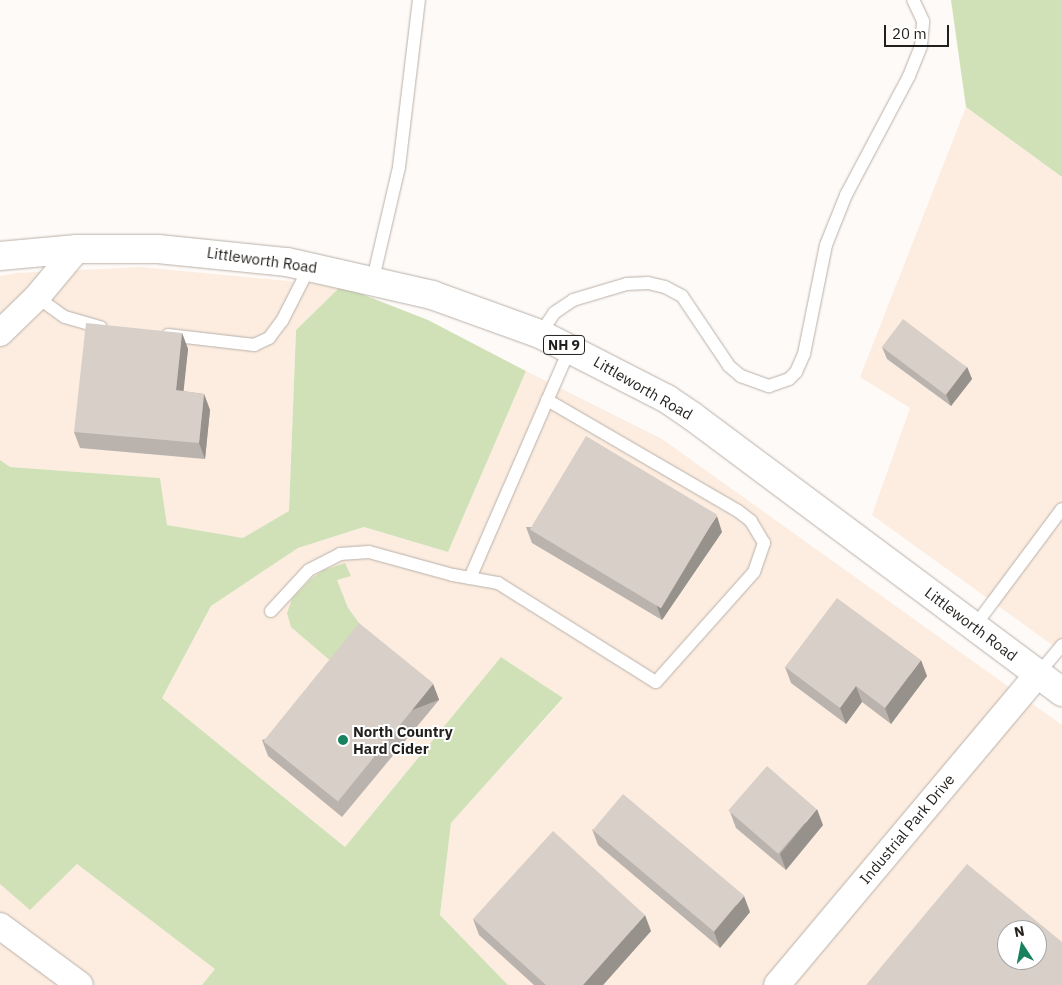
<!DOCTYPE html>
<html>
<head>
<meta charset="utf-8">
<style>
  body { margin:0 }
  #map { position:relative; width:1062px; height:985px; overflow:hidden; background:#fefaf7; font-family:"IBM Plex Sans",sans-serif }
  div>[style] { position:absolute }
  .built>* { inset:0; background:#fcede0 }
  .green>* { inset:0; background:#d0e1b7 }
  .roads { filter:drop-shadow(0 0 1px #b9b0a9) drop-shadow(0 0 1px #b9b0a9) }
  .service>* { height:12px; margin:-6px; padding:0 6px; transform-origin:6px; border-radius:6px; background:#fff }
  .minor>* { height:26px; margin:-13px; padding:0 13px; transform-origin:13px; border-radius:13px; background:#fff }
  .primary>* { height:28px; margin:-14px; padding:0 14px; transform-origin:14px; border-radius:14px; background:#fff }
  .wall>* { inset:0; background:#bab2ac }
  .shaded-wall>* { inset:0; background:#97918c; transform-origin:0 0 }
  .building>* { inset:0; background:#d8cfc8; transform-origin:0 0 }
  .dots>* { width:14px; height:14px; translate:-50% -50%; box-sizing:border-box; border:2px solid #fff; border-radius:50% }
  span { translate:-50% -50%; white-space:nowrap; text-align:center; line-height:1.15; -webkit-text-stroke:4px #fff; paint-order:stroke }
  .shield-label span { padding:1px 4px; background:#fff; border:1px solid; border-radius:4px; -webkit-text-stroke-width:0 }
  .shield-label { font-size:14px; color:#221f1c; font-weight:700 }
  .street-label { font-size:15px; color:#221f1c }
  .poi-label { font-size:15px; color:#221f1c; font-weight:700 }
  .left { translate:0 -50%; text-align:left }
  .north { position:absolute; left:997px; top:920px; width:50px; height:50px; box-sizing:border-box; background:#fff; border:1px solid #a7a5a4; border-radius:50%; rotate:349deg; font-size:14px; font-weight:700; line-height:20px; text-align:center; color:#221f1c }
  .north::after { content:''; display:block; margin:auto; width:18px; height:22px; background:#18825e; clip-path:polygon(50% 0,100% 100%,50% 72%,0 100%) }
  .scale { position:absolute; left:884px; top:25px; width:65px; height:22px; box-sizing:border-box; border:2px solid #221f1c; border-top:0; padding-left:6px; font-size:15px; line-height:18px; white-space:nowrap; color:#221f1c; -webkit-text-stroke:4px #fff; paint-order:stroke }
</style>
</head>
<body>
<div id="map">
  <div class="built">
    <div style="clip-path:polygon(966px 107px,1062px 177px,1062px 652px,872px 515px,910px 408px,860px 377px)"></div>
    <div style="clip-path:polygon(141px 267px,341px 286px,296px 330px,289px 512px,243px 538px,167px 525px,160px 478px,10px 467px,0 460px,0 276px,16px 273px)"></div>
    <div style="clip-path:polygon(evenodd,526px 371px,662px 439px,1062px 725px,1062px 985px,508px 985px,440px 915px,451px 823px,563px 699px,501px 657px,345px 847px,162px 698px,211px 606px,298px 548px,364px 527px,448px 552px,526px 371px,1007px 930px,1037px 930px,1037px 960px,1007px 960px,1007px 930px)"></div>
    <div style="clip-path:polygon(77px 864px,216px 969px,202px 985px,0 985px,0 884px,30px 909px)"></div>
  </div>
  <div class="green">
    <div style="clip-path:polygon(951px 0,1062px 0,1062px 177px,966px 107px)"></div>
    <div style="clip-path:polygon(341px 286px,428px 320px,526px 371px,448px 552px,364px 527px,298px 548px,211px 606px,162px 698px,345px 847px,501px 657px,563px 698px,451px 823px,440px 915px,508px 985px,202px 985px,215px 969px,77px 864px,30px 910px,0 884px,0 460px,10px 467px,160px 478px,167px 525px,243px 538px,289px 511px,296px 330px)"></div>
    <div style="clip-path:polygon(345px 563px,351px 576px,337px 580px,348px 608px,362px 627px,340px 669px,291px 627px,287px 613px,292px 599px,311px 579px,324px 570px)"></div>
  </div>
  <div class="roads">
    <div class="service">
      <div style="left:373px;top:279px;width:115px;rotate:-76.9deg"></div>
      <div style="left:399px;top:167px;width:168px;rotate:-83.2deg"></div>
      <div style="left:37px;top:297px;width:34px;rotate:36deg"></div>
      <div style="left:65px;top:317px;width:37px;rotate:16deg"></div>
      <div style="left:540px;top:334px;width:25px;rotate:-56deg"></div>
      <div style="left:554px;top:313px;width:23px;rotate:-34deg"></div>
      <div style="left:573px;top:300px;width:56px;rotate:-16.5deg"></div>
      <div style="left:627px;top:284px;width:21px;rotate:-3deg"></div>
      <div style="left:648px;top:283px;width:17px;rotate:13deg"></div>
      <div style="left:665px;top:287px;width:19px;rotate:28deg"></div>
      <div style="left:682px;top:296px;width:84px;rotate:56.1deg"></div>
      <div style="left:729px;top:366px;width:16px;rotate:40deg"></div>
      <div style="left:741px;top:376px;width:30px;rotate:20deg"></div>
      <div style="left:769px;top:386px;width:21px;rotate:-19deg"></div>
      <div style="left:789px;top:379px;width:10px;rotate:-45deg"></div>
      <div style="left:796px;top:372px;width:20px;rotate:-66deg"></div>
      <div style="left:804px;top:354px;width:111px;rotate:-78.6deg"></div>
      <div style="left:826px;top:245px;width:54px;rotate:-68.2deg"></div>
      <div style="left:846px;top:195px;width:135px;rotate:-62.1deg"></div>
      <div style="left:909px;top:76px;width:32px;rotate:-68deg"></div>
      <div style="left:921px;top:46px;width:25px;rotate:-85deg"></div>
      <div style="left:923px;top:21px;width:23px;rotate:-115deg"></div>
      <div style="left:168px;top:335px;width:87px;rotate:6.6deg"></div>
      <div style="left:254px;top:345px;width:17px;rotate:-25deg"></div>
      <div style="left:269px;top:338px;width:21px;rotate:-53deg"></div>
      <div style="left:282px;top:321px;width:62px;rotate:-63deg"></div>
      <div style="left:470px;top:578px;width:251px;rotate:-66.5deg"></div>
      <div style="left:271px;top:611px;width:56px;rotate:-47.2deg"></div>
      <div style="left:309px;top:570px;width:35px;rotate:-27deg"></div>
      <div style="left:340px;top:554px;width:29px;rotate:-4deg"></div>
      <div style="left:369px;top:552px;width:87px;rotate:15.3deg"></div>
      <div style="left:453px;top:575px;width:46px;rotate:10.1deg"></div>
      <div style="left:498px;top:583px;width:186px;rotate:32.1deg"></div>
      <div style="left:656px;top:682px;width:147px;rotate:-48.3deg"></div>
      <div style="left:754px;top:572px;width:31px;rotate:-71deg"></div>
      <div style="left:764px;top:543px;width:26px;rotate:-121deg"></div>
      <div style="left:751px;top:521px;width:16px;rotate:-142deg"></div>
      <div style="left:738px;top:511px;width:221px;rotate:-149.8deg"></div>
      <div style="left:974px;top:627px;width:147px;rotate:-53.3deg"></div>
      <div style="left:1038px;top:674px;width:38px;rotate:-50deg"></div>
    </div>
    <div class="minor">
      <div style="left:0;top:333px;width:52px;rotate:-44.2deg"></div>
      <div style="left:37px;top:297px;width:62px;rotate:-50.2deg"></div>
      <div style="left:0;top:926px;width:99px;rotate:36.4deg"></div>
      <div style="left:777px;top:985px;width:406px;rotate:-50deg"></div>
    </div>
    <div class="primary">
      <div style="left:0;top:256px;width:77px;rotate:-5.2deg"></div>
      <div style="left:77px;top:249px;width:81px"></div>
      <div style="left:158px;top:249px;width:130px;rotate:5.8deg"></div>
      <div style="left:287px;top:262px;width:149px;rotate:12.8deg"></div>
      <div style="left:432px;top:295px;width:115px;rotate:19.9deg"></div>
      <div style="left:540px;top:334px;width:143px;rotate:27.1deg"></div>
      <div style="left:667px;top:399px;width:30px;rotate:34deg"></div>
      <div style="left:692px;top:416px;width:462px;rotate:36.7deg"></div>
    </div>
  </div>
  <div class="wall">
    <div style="clip-path:polygon(182px 333px,188px 349px,183px 391px,204px 394px,210px 410px,205px 459px,80px 448px,74px 432px)"></div>
    <div style="clip-path:polygon(882px 347px,967px 367px,972px 379px,951px 406px,887px 359px)"></div>
    <div style="clip-path:polygon(526px 527px,722px 532px,662px 620px,532px 543px)"></div>
    <div style="clip-path:polygon(785px 667px,927px 676px,891px 724px,862px 702px,846px 724px,791px 683px)"></div>
    <div style="clip-path:polygon(433px 684px,439px 700px,342px 817px,268px 756px,262px 740px)"></div>
    <div style="clip-path:polygon(730px 812px,823px 825px,786px 870px,736px 828px)"></div>
    <div style="clip-path:polygon(592px 829px,750px 912px,720px 948px,598px 845px)"></div>
    <div style="clip-path:polygon(473px 919px,651px 931px,603px 985px,534px 985px,479px 935px)"></div>
  </div>
  <div class="shaded-wall">
    <div style="clip-path:polygon(182px 333px,188px 349px,182px 406px,176px 390px)"></div>
    <div style="clip-path:polygon(967px 367px,972px 379px,951px 406px,946px 394px)"></div>
    <div style="clip-path:polygon(204px 394px,210px 410px,205px 459px,199px 443px)"></div>
    <div style="clip-path:polygon(717px 516px,722px 532px,662px 620px,656px 604px)"></div>
    <div style="clip-path:polygon(921px 660px,927px 676px,891px 724px,885px 708px)"></div>
    <div style="left:433px;top:684px;width:17px;height:152px;rotate:69deg"></div>
    <div style="clip-path:polygon(856px 686px,862px 702px,846px 724px,840px 708px)"></div>
    <div style="clip-path:polygon(817px 809px,823px 825px,786px 870px,780px 854px)"></div>
    <div style="clip-path:polygon(744px 896px,750px 912px,720px 948px,714px 932px)"></div>
    <div style="clip-path:polygon(645px 915px,651px 931px,603px 985px,583px 985px)"></div>
  </div>
  <div class="building">
    <div style="left:903px;top:319px;width:80px;height:35px;rotate:37deg"></div>
    <div style="clip-path:polygon(86px 323px,182px 333px,176px 390px,204px 394px,199px 443px,74px 432px)"></div>
    <div style="left:586px;top:436px;width:153px;height:109px;rotate:31deg"></div>
    <div style="clip-path:polygon(837px 598px,921px 660px,885px 708px,856px 686px,840px 708px,785px 667px)"></div>
    <div style="left:359px;top:623px;width:96px;height:152px;rotate:39deg"></div>
    <div style="left:767px;top:766px;width:66px;height:59px;rotate:41deg"></div>
    <div style="left:623px;top:794px;width:158px;height:47px;rotate:40deg"></div>
    <div style="clip-path:polygon(553px 831px,645px 915px,583px 985px,546px 985px,473px 919px)"></div>
    <div style="clip-path:polygon(evenodd,967px 864px,1062px 942px,1062px 985px,866px 985px,967px 864px,1007px 930px,1037px 930px,1037px 960px,1007px 960px,1007px 930px)"></div>
  </div>
  <div class="dots">
    <div style="left:343px;top:740px;background:#18825e"></div>
  </div>
  <div class="shield-label">
    <span style="left:564px;top:345px">NH 9</span>
  </div>
  <div class="street-label">
    <span style="left:262px;top:260px;rotate:8deg">Littleworth Road</span>
    <span style="left:643px;top:388px;rotate:30deg">Littleworth Road</span>
    <span style="left:971px;top:624px;rotate:37deg">Littleworth Road</span>
    <span style="left:907px;top:829px;rotate:-50deg">Industrial Park Drive</span>
  </div>
  <div class="poi-label">
    <span class="left" style="left:353px;top:740px">North Country<br>Hard Cider</span>
  </div>
  <div class="north">N</div>
  <div class="scale">20 m</div>
</div>
</body>
</html>
